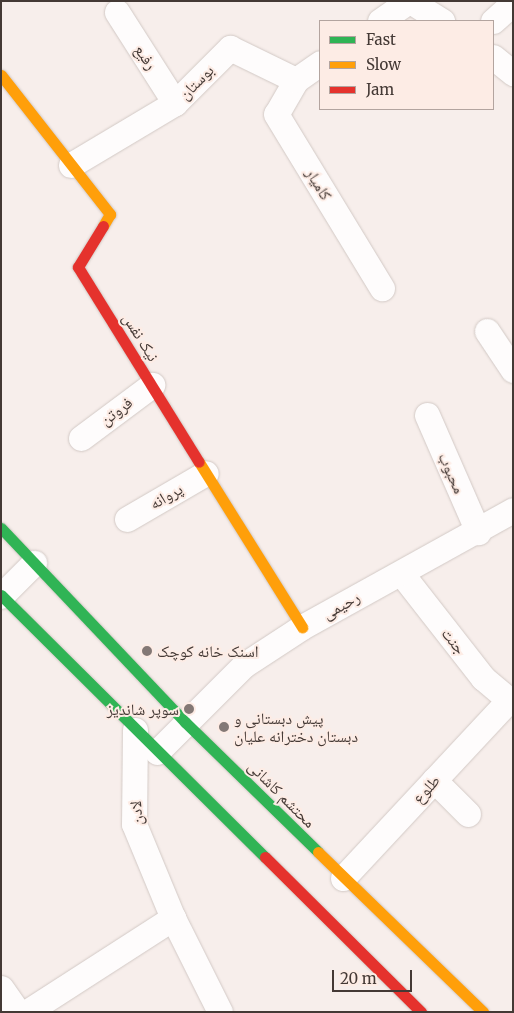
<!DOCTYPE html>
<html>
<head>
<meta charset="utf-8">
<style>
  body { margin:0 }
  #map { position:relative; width:514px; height:1013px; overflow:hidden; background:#f7eeeb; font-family:Merriweather,"Noto Naskh Arabic",serif }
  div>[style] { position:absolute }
  .roads { filter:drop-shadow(0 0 1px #d2c9c5) drop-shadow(0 0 1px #d2c9c5) }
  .street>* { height:25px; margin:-12.5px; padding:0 12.5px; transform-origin:12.5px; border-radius:12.5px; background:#fefcfc }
  .fast>* { height:11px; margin:-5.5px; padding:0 5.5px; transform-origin:5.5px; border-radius:5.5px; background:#30b455 }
  .slow>* { height:11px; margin:-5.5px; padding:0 5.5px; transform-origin:5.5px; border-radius:5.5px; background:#ff9f0a }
  .jam>* { height:11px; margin:-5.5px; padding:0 5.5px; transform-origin:5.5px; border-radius:5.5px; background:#e5322d }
  .dots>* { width:14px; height:14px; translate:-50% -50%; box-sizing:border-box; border:2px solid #fdece5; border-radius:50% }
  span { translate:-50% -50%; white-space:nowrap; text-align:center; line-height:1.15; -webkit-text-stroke:4px #fdece5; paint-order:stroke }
  .street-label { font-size:16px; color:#443935 }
  .poi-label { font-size:16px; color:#443935 }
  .left { translate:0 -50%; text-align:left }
  .right { translate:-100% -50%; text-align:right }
  .frame { position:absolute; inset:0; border:2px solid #443935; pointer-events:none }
  .legend { position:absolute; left:319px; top:20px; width:175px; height:90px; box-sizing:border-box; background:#fdece5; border:1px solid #b3a49f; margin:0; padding:6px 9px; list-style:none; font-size:15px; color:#443935 }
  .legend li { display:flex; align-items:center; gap:10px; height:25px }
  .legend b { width:25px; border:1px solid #b3a49f }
  .scale { position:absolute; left:332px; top:970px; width:80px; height:22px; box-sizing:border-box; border:2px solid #443935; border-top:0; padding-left:6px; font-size:15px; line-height:18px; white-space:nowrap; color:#443935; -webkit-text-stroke:4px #fdece5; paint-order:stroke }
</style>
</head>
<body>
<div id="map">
  <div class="roads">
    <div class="street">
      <div style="left:410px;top:1px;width:38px;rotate:32deg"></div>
      <div style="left:117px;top:12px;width:108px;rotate:57.5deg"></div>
      <div style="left:380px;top:21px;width:35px;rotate:-35deg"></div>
      <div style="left:493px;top:21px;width:27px;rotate:-42deg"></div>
      <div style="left:493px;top:57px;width:26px;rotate:39deg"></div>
      <div style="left:296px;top:80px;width:39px;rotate:120deg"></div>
      <div style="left:276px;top:114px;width:204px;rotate:58.7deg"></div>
      <div style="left:71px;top:165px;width:121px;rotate:-30.8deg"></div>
      <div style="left:175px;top:103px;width:78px;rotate:-45deg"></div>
      <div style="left:230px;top:48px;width:73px;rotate:25.9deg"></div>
      <div style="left:296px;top:80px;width:29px;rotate:-35deg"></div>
      <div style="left:487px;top:331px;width:47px;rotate:56.3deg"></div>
      <div style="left:427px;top:415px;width:128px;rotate:66.4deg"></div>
      <div style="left:81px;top:438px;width:89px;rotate:-36.7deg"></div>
      <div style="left:127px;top:519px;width:91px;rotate:-30.2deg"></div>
      <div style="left:401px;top:573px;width:133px;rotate:52deg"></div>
      <div style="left:483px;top:678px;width:39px;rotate:40deg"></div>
      <div style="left:1px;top:596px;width:47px;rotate:-45deg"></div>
      <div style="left:135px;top:730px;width:94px;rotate:90.6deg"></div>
      <div style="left:134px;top:824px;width:102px;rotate:67.5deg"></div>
      <div style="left:173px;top:918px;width:105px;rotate:63.4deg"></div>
      <div style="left:157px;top:752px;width:123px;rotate:-45deg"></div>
      <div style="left:244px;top:665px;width:69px;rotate:-33.2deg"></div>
      <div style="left:302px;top:627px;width:241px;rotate:-29deg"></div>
      <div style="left:434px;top:780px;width:48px;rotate:45deg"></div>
      <div style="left:343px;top:878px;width:243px;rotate:-47deg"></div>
      <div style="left:1px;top:988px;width:29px;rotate:55deg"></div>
      <div style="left:27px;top:1012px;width:174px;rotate:-32.8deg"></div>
    </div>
    <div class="fast">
      <div style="left:1px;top:528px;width:267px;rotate:46.5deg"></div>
      <div style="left:185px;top:722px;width:186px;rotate:44.3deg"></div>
      <div style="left:1px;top:595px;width:372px;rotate:44.8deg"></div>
    </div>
    <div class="slow">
      <div style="left:1px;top:75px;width:177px;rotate:51.9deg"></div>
      <div style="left:110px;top:214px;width:14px;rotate:120deg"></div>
      <div style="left:199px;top:462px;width:195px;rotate:58deg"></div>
      <div style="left:318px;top:852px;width:230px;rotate:44.1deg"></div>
    </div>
    <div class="jam">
      <div style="left:103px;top:226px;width:48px;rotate:121.4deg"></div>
      <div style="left:78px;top:267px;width:229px;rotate:58.2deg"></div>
      <div style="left:265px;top:857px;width:220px;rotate:44.8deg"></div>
    </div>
  </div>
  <div class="dots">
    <div style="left:147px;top:651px;background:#837875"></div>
    <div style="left:189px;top:709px;background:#837875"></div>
    <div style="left:224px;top:727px;background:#837875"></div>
  </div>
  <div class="street-label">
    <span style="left:146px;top:57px;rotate:57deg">رفیع</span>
    <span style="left:196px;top:82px;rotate:-45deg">بوستان</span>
    <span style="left:319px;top:184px;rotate:59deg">کامیار</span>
    <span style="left:141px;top:337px;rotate:58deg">نیک نفس</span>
    <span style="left:116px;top:411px;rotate:-37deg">فروتن</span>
    <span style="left:452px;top:473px;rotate:66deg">محبوب</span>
    <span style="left:166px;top:496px;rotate:-30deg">پروانه</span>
    <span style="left:341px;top:605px;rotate:-29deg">رحیمی</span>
    <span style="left:454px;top:641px;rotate:52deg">جنت</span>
    <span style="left:426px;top:789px;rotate:-47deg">طلوع</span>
    <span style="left:282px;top:794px;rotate:45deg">محتشم کاشانی</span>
    <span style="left:136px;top:813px;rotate:-94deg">لادن</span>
  </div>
  <div class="poi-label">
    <span class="left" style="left:157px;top:651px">اسنک خانه کوچک</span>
    <span class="right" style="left:179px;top:709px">سوپر شاندیز</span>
    <span class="left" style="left:234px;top:727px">پیش دبستانی و<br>دبستان دخترانه علیان</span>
  </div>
  <div class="frame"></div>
  <ul class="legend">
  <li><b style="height:6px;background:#30b455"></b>Fast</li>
  <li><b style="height:6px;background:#ff9f0a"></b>Slow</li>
  <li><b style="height:6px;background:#e5322d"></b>Jam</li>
  </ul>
  <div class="scale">20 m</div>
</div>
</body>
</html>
